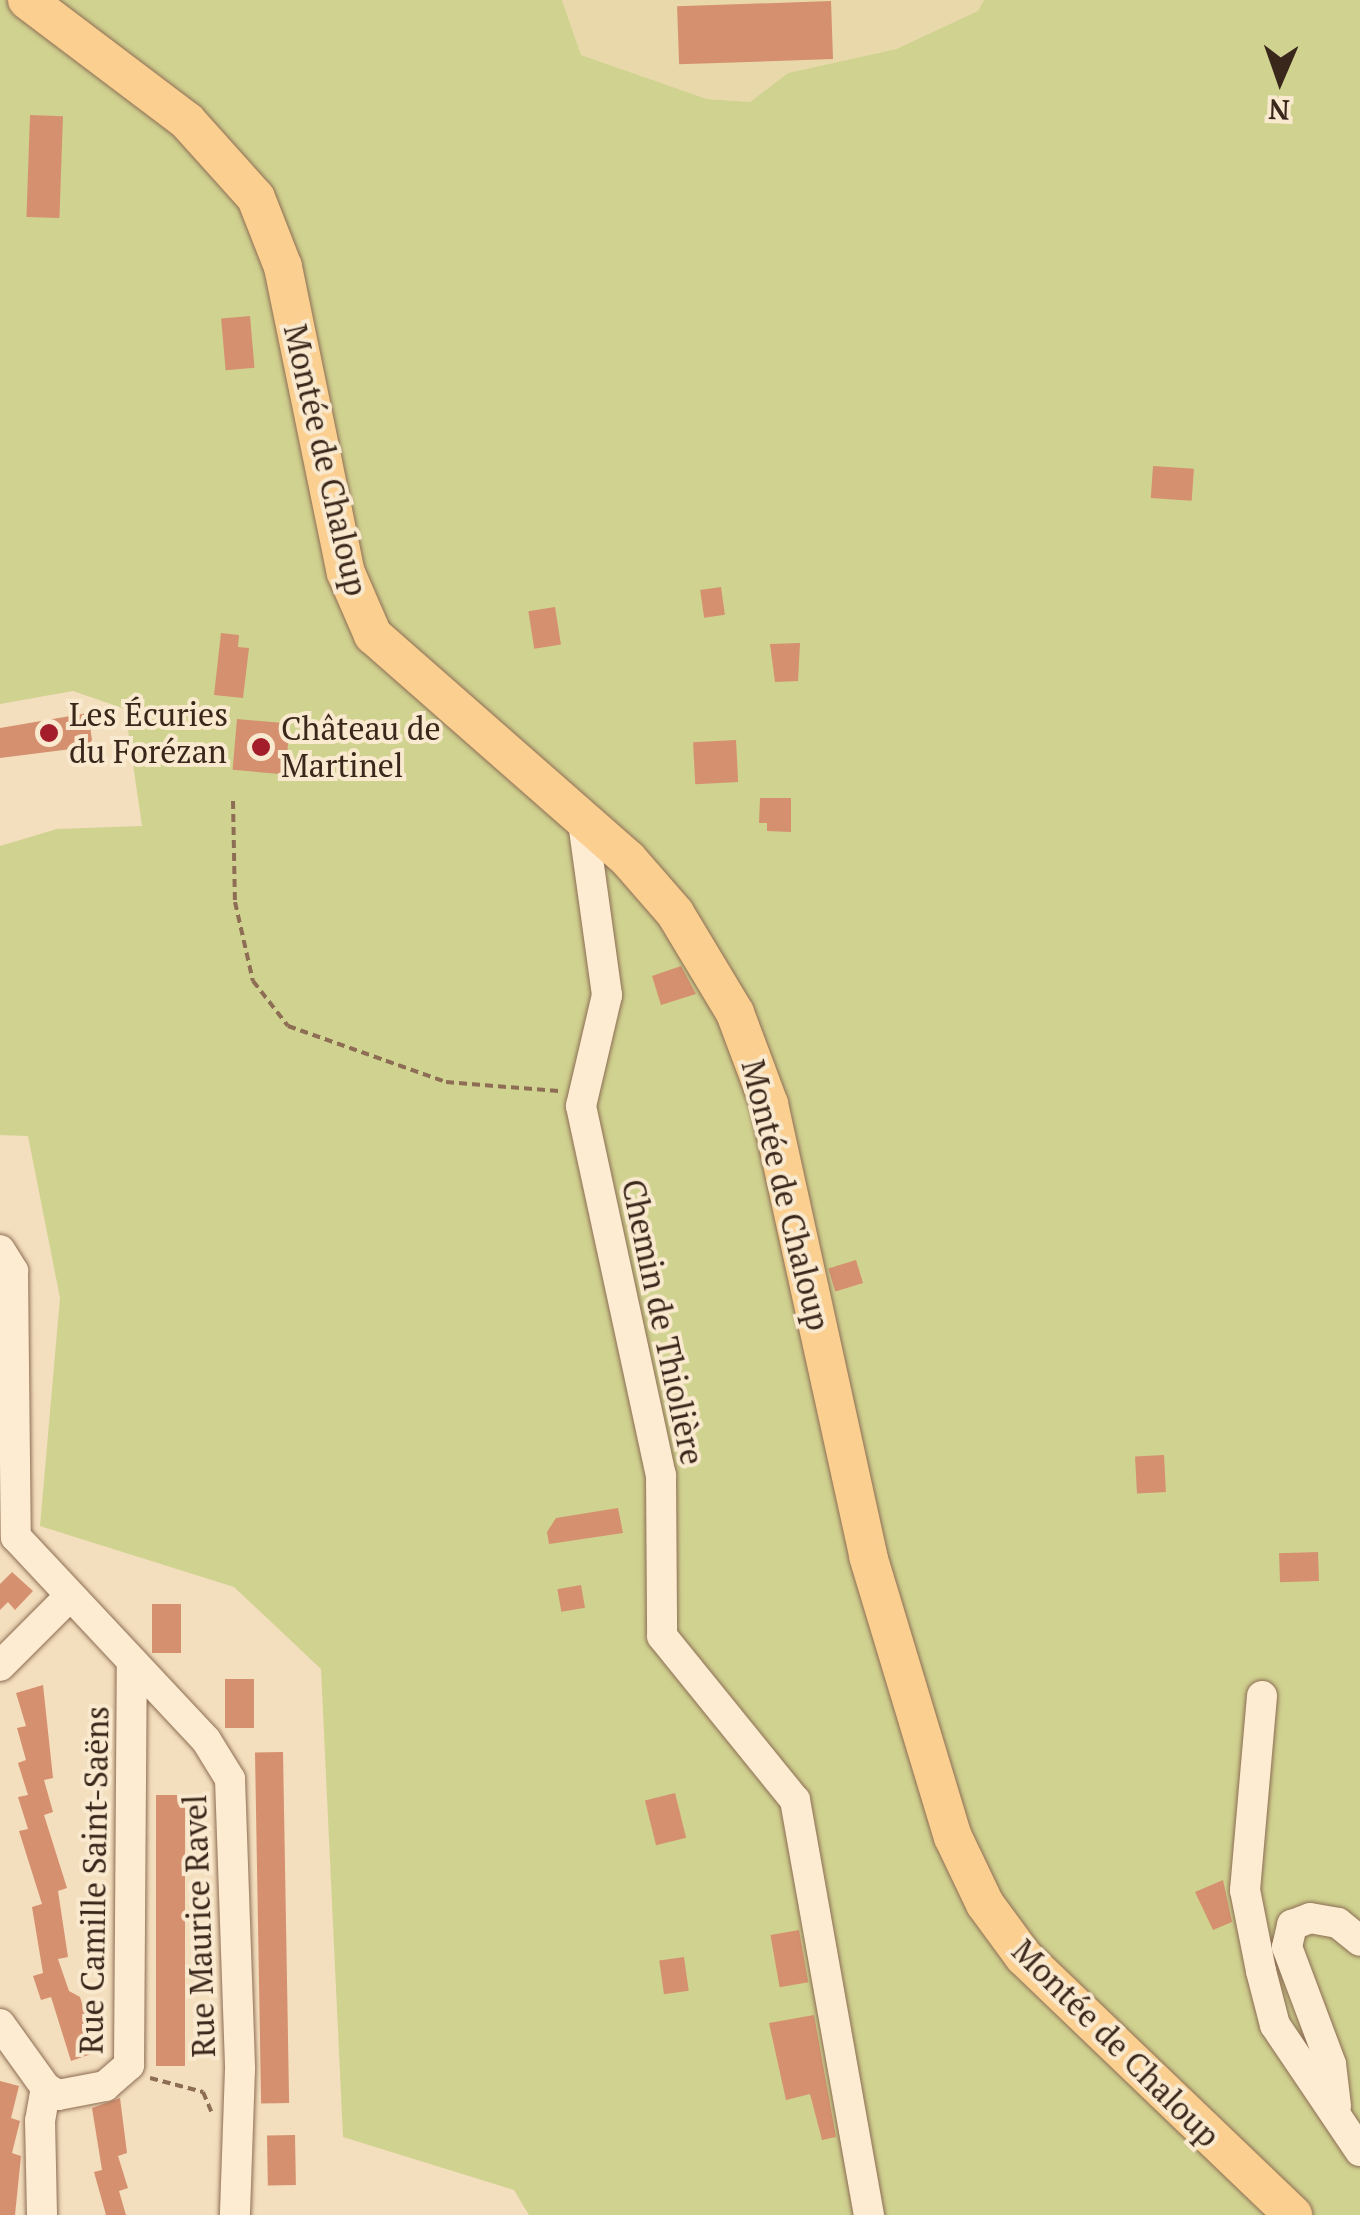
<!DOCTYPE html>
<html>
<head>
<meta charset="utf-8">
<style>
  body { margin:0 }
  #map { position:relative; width:1360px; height:2215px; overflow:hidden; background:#f3debd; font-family:"PT Serif",serif }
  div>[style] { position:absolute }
  .farmland>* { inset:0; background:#e9d9aa }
  .green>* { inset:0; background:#d0d290 }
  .building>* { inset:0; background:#d5906f; transform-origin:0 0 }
  .path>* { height:4px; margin-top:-2px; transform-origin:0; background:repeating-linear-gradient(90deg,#8d6d54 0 8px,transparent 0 13px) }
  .roads { filter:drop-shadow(0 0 2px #8d6d54) drop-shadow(0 0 2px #8d6d54) }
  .minor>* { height:30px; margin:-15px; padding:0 15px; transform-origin:15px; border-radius:15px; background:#fdecd2 }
  .major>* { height:38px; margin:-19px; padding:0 19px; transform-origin:19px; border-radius:19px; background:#fbcf90 }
  .dots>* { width:28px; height:28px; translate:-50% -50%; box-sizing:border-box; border:5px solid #f9e9ce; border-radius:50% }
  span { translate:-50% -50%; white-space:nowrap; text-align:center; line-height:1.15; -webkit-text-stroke:8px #f9e9ce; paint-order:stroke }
  .street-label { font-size:32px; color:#3a271b }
  .poi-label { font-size:32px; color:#3a271b }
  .left { translate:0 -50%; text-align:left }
  .north { position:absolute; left:1230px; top:30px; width:100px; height:100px; -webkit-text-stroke:8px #f9e9ce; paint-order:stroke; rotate:182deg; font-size:28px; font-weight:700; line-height:40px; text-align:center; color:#3a271b }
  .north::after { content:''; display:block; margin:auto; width:35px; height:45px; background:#3a271b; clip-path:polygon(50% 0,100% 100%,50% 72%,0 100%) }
</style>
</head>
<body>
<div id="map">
  <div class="farmland">
    <div style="clip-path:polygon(562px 0,984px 0,979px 11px,895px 49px,788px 73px,750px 102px,707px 99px,581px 55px)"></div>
  </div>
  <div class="green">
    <div style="clip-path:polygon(0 0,562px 0,581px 55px,707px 99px,750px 102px,788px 73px,896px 49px,978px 11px,984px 0,1360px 0,1360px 2215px,529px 2215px,514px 2190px,343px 2137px,321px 1669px,234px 1587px,40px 1526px,60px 1298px,28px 1136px,0 1135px,0 846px,57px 829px,142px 826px,125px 709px,73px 691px,0 704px)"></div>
  </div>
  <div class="building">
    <div style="left:831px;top:1px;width:58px;height:154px;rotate:88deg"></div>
    <div style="left:30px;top:115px;width:33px;height:102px;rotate:2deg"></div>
    <div style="left:250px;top:316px;width:52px;height:29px;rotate:85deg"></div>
    <div style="left:1153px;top:466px;width:41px;height:32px;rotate:4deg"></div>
    <div style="left:721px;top:587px;width:28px;height:21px;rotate:82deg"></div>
    <div style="left:555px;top:607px;width:38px;height:27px;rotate:81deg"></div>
    <div style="clip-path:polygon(221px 633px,239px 635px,238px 647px,249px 648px,243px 698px,214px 695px)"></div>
    <div style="clip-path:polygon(800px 643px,798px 681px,775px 682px,770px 644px)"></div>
    <div style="clip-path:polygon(88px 713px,92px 740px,87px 747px,0 758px,0 728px)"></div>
    <div style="left:237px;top:719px;width:53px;height:51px;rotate:5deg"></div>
    <div style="left:736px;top:740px;width:42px;height:43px;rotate:87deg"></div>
    <div style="clip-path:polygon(760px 798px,791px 798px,791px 832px,767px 831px,767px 823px,759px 823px)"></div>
    <div style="clip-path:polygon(681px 966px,696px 994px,661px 1005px,652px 976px)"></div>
    <div style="left:856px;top:1260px;width:24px;height:29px;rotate:73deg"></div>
    <div style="left:1164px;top:1455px;width:37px;height:29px;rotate:87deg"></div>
    <div style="clip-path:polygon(618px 1508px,623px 1533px,549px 1544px,547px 1532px,556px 1518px)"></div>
    <div style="left:1318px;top:1552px;width:29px;height:39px;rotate:88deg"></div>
    <div style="clip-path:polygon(12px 1572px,33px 1591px,15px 1610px,8px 1602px,0 1610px,0 1584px)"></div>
    <div style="left:581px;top:1585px;width:23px;height:24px;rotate:80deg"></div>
    <div style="left:152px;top:1604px;width:29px;height:49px"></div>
    <div style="left:225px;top:1679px;width:29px;height:49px"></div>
    <div style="clip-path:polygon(43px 1685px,53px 1778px,44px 1780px,53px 1812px,44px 1815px,67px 1888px,58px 1891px,68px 1957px,58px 1959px,69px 1991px,80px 1997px,97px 2052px,71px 2061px,51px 1997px,41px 2000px,33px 1976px,43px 1973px,32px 1907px,42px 1904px,19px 1831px,28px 1829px,18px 1797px,28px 1795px,18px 1763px,26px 1760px,17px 1728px,26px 1726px,16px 1693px)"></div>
    <div style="left:283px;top:1752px;width:351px;height:28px;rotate:89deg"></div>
    <div style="left:675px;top:1793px;width:46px;height:31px;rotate:76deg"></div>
    <div style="left:156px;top:1795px;width:29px;height:271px"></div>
    <div style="clip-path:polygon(1223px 1880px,1232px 1922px,1213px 1930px,1195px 1892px)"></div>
    <div style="left:799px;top:1930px;width:53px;height:29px;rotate:80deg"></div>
    <div style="left:684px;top:1957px;width:34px;height:25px;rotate:82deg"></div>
    <div style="clip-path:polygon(814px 2015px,836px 2137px,822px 2140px,810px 2094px,786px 2100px,769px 2023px)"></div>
    <div style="clip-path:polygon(0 2081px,19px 2086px,11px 2118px,20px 2121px,12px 2153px,21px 2156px,15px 2215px,0 2215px)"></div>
    <div style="clip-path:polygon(120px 2098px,127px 2153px,118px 2156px,128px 2188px,119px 2191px,126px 2215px,106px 2215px,94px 2172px,102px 2170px,92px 2108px)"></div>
    <div style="left:295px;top:2135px;width:50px;height:28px;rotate:89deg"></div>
  </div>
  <div class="path">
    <div style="left:233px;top:801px;width:101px;rotate:88.9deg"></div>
    <div style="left:235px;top:902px;width:81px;rotate:77.2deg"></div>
    <div style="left:253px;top:981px;width:57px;rotate:52.1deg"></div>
    <div style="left:288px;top:1026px;width:168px;rotate:19.5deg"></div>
    <div style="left:446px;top:1082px;width:113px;rotate:4.6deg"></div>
    <div style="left:150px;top:2078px;width:55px;rotate:14.8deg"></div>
    <div style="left:203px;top:2092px;width:25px;rotate:67deg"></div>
  </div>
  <div class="roads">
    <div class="minor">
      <div style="left:582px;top:815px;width:182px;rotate:82.1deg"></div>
      <div style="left:607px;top:995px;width:114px;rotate:103.2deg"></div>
      <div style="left:581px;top:1106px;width:378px;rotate:77.8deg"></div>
      <div style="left:661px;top:1475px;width:161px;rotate:89.6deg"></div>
      <div style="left:662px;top:1636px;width:211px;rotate:51deg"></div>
      <div style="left:795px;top:1800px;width:422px;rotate:79.9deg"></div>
      <div style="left:0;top:1250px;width:25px;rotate:58deg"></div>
      <div style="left:13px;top:1271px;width:266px;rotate:89.4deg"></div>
      <div style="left:16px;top:1537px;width:278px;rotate:46.9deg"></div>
      <div style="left:206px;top:1740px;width:46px;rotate:58.4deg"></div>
      <div style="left:230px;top:1779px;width:290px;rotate:88deg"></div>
      <div style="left:240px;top:2069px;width:146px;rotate:92deg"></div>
      <div style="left:0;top:1666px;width:98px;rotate:-45deg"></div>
      <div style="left:1262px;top:1696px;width:195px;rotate:95deg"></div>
      <div style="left:1245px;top:1890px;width:83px;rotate:78.8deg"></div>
      <div style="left:1261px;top:1971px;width:56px;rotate:75.5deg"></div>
      <div style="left:1275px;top:2025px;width:152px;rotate:56deg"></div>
      <div style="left:0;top:2024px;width:79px;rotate:54.3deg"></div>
      <div style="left:46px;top:2088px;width:14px;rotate:30deg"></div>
      <div style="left:58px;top:2095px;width:48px;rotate:-10.8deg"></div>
      <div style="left:105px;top:2086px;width:32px;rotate:-41deg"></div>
      <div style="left:129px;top:2065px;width:402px;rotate:-89.6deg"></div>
      <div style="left:1336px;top:2106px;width:42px;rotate:-96.8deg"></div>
      <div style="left:1331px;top:2064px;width:125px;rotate:-110.6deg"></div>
      <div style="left:1287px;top:1947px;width:23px;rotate:-77deg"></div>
      <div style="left:1292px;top:1925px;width:19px;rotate:-21deg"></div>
      <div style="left:1310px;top:1918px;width:28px;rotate:10deg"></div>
      <div style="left:1338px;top:1923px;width:28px;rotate:39deg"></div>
      <div style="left:42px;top:2215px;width:94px;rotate:-91.2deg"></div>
      <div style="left:40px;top:2121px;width:34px;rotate:-80deg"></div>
    </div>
    <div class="major">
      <div style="left:27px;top:0;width:201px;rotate:37.1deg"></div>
      <div style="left:187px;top:121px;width:103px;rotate:48.1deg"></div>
      <div style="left:256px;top:198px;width:74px;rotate:68.6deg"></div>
      <div style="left:283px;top:267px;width:312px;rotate:78.4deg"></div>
      <div style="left:346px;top:573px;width:68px;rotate:66.5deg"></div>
      <div style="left:373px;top:635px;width:339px;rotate:41.3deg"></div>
      <div style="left:628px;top:859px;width:72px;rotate:49deg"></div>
      <div style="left:675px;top:913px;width:117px;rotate:59deg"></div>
      <div style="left:735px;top:1013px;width:97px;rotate:69.5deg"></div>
      <div style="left:769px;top:1104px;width:463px;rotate:77.6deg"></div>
      <div style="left:868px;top:1556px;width:294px;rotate:73.2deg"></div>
      <div style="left:953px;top:1837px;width:74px;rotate:64.5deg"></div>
      <div style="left:985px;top:1904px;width:66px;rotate:53.7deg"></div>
      <div style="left:1024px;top:1957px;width:373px;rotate:43.8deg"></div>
    </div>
  </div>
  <div class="dots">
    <div style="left:49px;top:733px;background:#a31d2b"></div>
    <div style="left:261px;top:747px;background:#a31d2b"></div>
  </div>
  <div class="street-label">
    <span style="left:326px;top:460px;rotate:77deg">Montée de Chaloup</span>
    <span style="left:786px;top:1195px;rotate:76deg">Montée de Chaloup</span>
    <span style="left:663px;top:1322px;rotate:78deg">Chemin de Thiolière</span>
    <span style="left:94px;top:1880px;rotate:-89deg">Rue Camille Saint-Saëns</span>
    <span style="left:199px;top:1926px;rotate:-92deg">Rue Maurice Ravel</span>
    <span style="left:1116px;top:2043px;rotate:45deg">Montée de Chaloup</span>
  </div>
  <div class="poi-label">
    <span class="left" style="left:69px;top:733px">Les Écuries<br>du Forézan</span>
    <span class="left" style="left:281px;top:747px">Château de<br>Martinel</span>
  </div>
  <div class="north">N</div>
</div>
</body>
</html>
